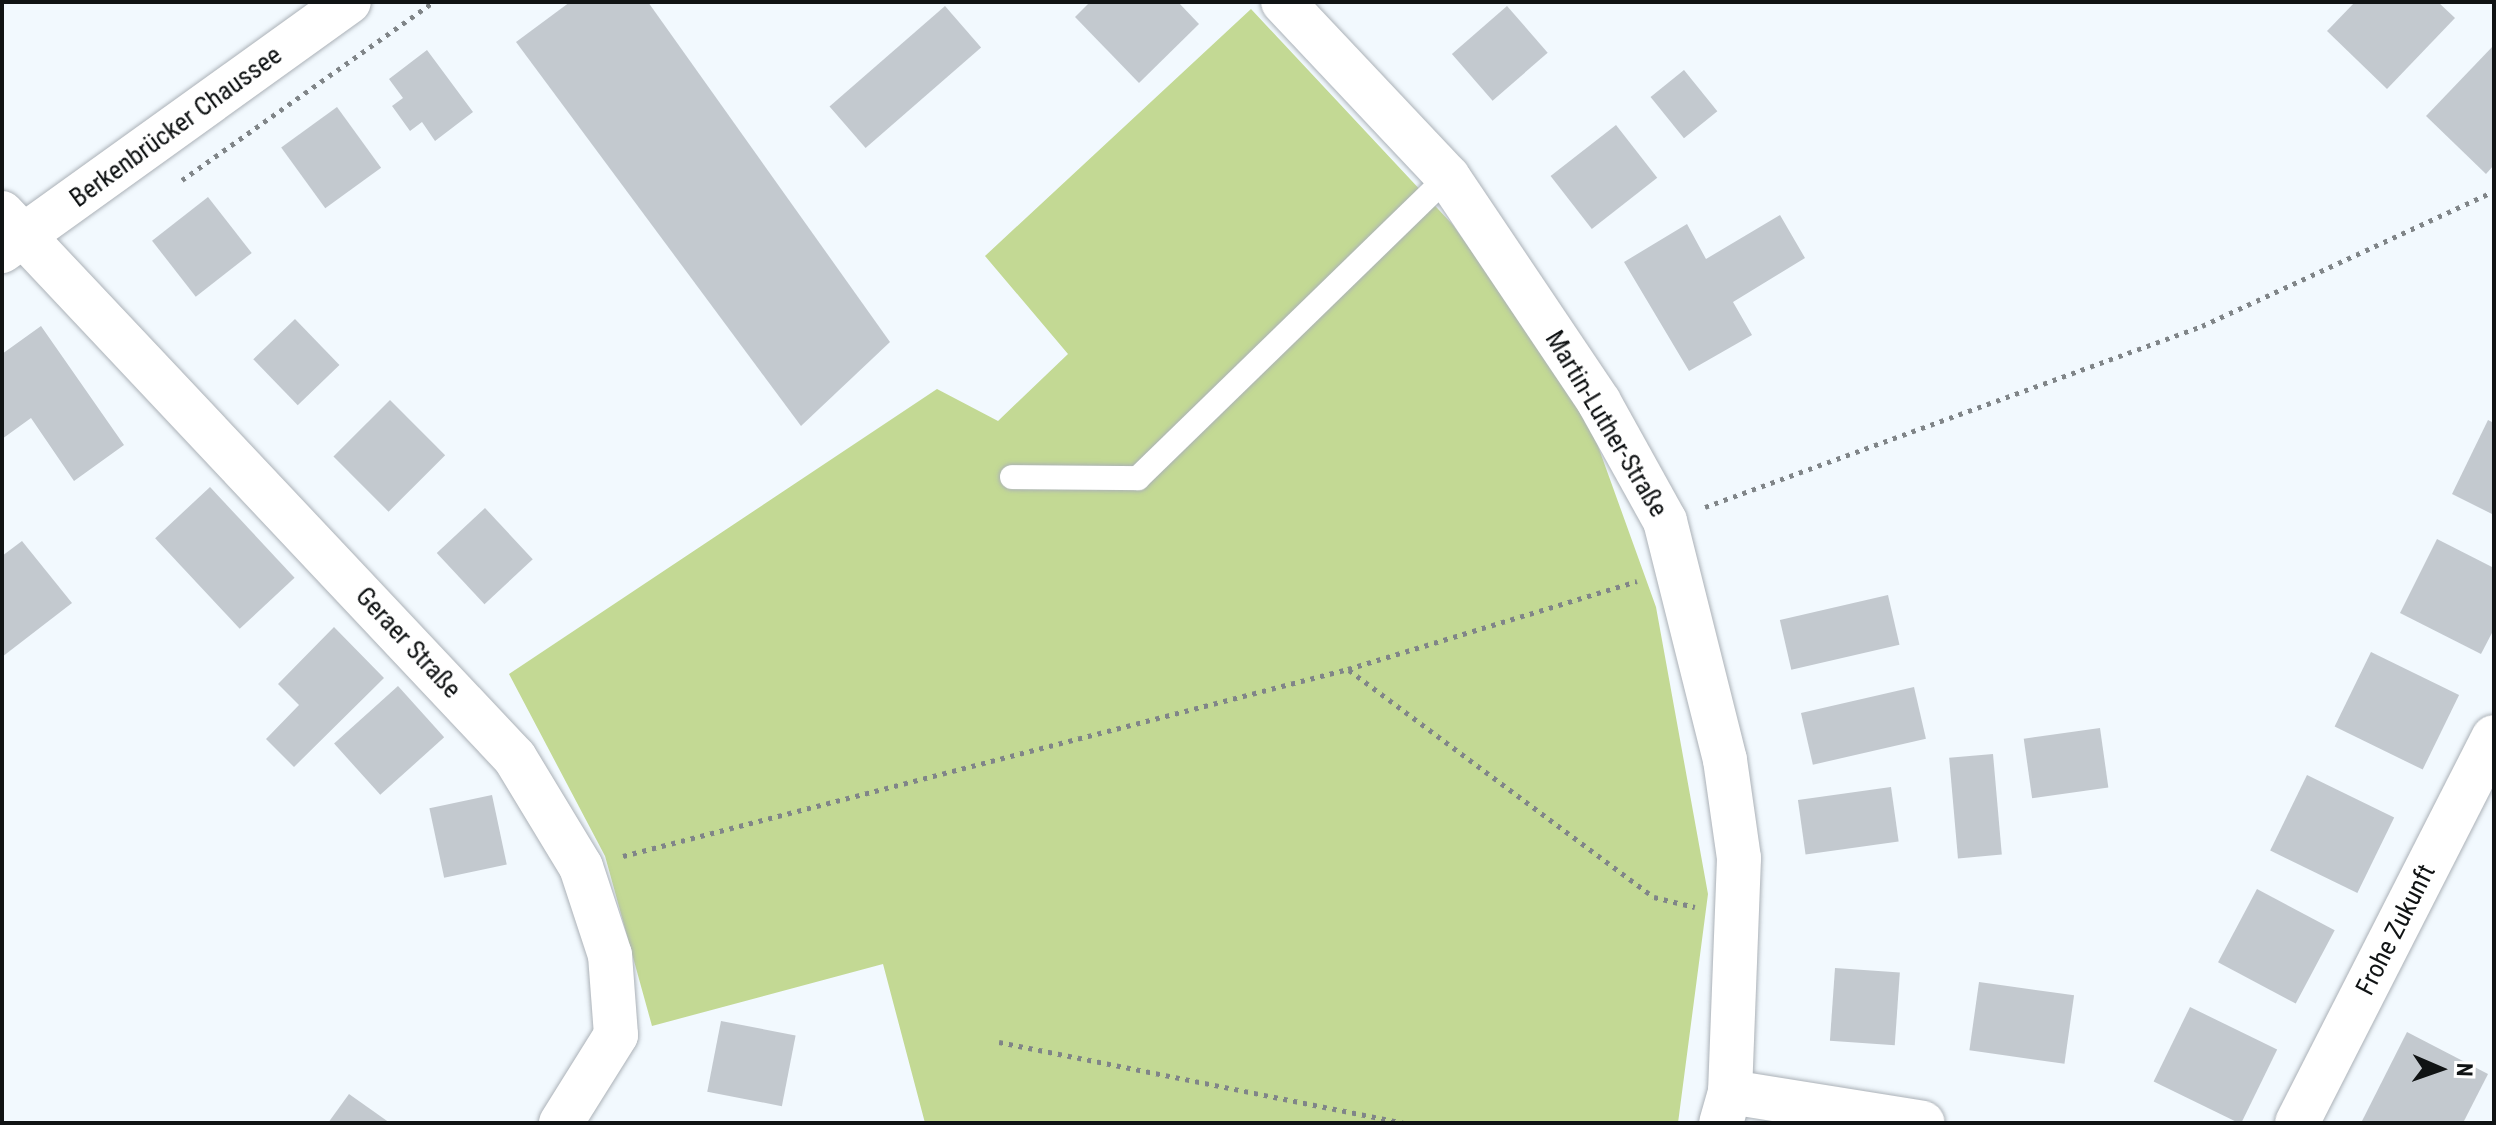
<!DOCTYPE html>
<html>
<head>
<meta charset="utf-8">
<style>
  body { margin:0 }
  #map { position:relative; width:2496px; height:1125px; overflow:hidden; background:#f2f9fe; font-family:"Roboto Condensed",sans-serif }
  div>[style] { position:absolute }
  .green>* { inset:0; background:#c3d994 }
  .building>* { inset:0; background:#c3c9cf; transform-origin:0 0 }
  .path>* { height:5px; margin-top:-2.5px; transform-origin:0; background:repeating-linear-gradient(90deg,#808588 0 4px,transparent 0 10px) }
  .roads { filter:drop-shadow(0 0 2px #abb1b7) drop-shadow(0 0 2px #abb1b7) }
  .service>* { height:24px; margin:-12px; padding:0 12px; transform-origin:12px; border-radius:12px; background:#fff }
  .minor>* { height:44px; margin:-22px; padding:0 22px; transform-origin:22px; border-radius:22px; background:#fff }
  .secondary>* { height:44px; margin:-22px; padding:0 22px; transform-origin:22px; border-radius:22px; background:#fff }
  span { translate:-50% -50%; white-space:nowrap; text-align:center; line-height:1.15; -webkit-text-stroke:8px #fff; paint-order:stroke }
  .street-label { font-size:26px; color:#101314 }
  .frame { position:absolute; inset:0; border:4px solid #101314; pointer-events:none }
  .north { position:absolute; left:2400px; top:1029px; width:80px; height:80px; -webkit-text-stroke:6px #fff; paint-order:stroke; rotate:92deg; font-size:22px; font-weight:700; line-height:32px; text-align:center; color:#101314 }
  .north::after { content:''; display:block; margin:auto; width:28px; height:36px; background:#101314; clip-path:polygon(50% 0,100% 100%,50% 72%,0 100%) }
</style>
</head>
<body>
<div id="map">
  <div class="green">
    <div style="clip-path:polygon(1251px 9px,1453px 225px,1585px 410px,1656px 607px,1708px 894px,1678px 1123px,925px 1123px,883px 964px,652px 1026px,605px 856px,509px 674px,937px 389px,998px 421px,1068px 354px,985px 256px)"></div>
  </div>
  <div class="building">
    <div style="clip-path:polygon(570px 2px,648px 2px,890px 342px,801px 426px,516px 42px)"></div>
    <div style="clip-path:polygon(1090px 2px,1178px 2px,1199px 24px,1139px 83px,1075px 17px)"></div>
    <div style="clip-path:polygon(2355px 2px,2438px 2px,2455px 18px,2387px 89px,2327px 31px)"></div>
    <div style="left:945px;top:6px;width:55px;height:153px;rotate:49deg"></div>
    <div style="left:1507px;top:6px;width:62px;height:73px;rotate:49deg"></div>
    <div style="clip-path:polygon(2494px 45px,2494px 165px,2486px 174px,2426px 116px)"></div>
    <div style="clip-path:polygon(427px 50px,473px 112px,435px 141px,422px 122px,410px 131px,392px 106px,403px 98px,389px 79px)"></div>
    <div style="left:1684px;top:70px;width:53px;height:43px;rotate:51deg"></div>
    <div style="left:337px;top:107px;width:75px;height:69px;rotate:54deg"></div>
    <div style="left:1616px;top:125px;width:67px;height:83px;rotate:52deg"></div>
    <div style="left:208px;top:197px;width:71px;height:71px;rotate:52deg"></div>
    <div style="clip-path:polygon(1780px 215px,1805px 258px,1733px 302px,1752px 335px,1689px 371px,1624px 262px,1687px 224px,1706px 259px)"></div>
    <div style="left:295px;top:319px;width:64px;height:58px;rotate:46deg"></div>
    <div style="clip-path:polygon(41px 326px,124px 445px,74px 481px,31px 418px,2px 439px,2px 354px)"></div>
    <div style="left:390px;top:400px;width:78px;height:80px;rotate:45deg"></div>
    <div style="clip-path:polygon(2488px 420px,2494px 423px,2494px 515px,2452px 494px)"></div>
    <div style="left:210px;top:487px;width:124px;height:75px;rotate:47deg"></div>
    <div style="left:485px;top:508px;width:70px;height:66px;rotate:47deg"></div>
    <div style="clip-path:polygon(2437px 539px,2494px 568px,2494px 629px,2481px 654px,2400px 613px)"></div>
    <div style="clip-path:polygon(22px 541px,72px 603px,2px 657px,2px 556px)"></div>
    <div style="left:1888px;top:595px;width:51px;height:111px;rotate:77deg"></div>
    <div style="clip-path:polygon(334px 627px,384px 678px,294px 767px,266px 739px,299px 705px,278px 684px)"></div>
    <div style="left:2371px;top:652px;width:98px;height:83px;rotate:26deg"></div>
    <div style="left:398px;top:686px;width:69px;height:86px;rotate:48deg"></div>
    <div style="left:1914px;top:687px;width:53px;height:116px;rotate:77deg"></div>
    <div style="left:2100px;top:728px;width:60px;height:77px;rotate:82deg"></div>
    <div style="left:1993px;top:754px;width:101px;height:44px;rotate:85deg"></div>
    <div style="left:2307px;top:775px;width:97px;height:84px;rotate:26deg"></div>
    <div style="left:1891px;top:787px;width:55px;height:94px;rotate:82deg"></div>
    <div style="left:492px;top:795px;width:71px;height:64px;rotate:78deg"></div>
    <div style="left:2257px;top:889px;width:88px;height:83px;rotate:28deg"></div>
    <div style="left:1835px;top:968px;width:65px;height:73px;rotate:4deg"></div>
    <div style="left:1979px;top:982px;width:96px;height:69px;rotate:8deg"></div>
    <div style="left:2190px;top:1007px;width:97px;height:83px;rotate:26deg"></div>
    <div style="left:721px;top:1021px;width:76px;height:72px;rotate:11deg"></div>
    <div style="clip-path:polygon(2407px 1032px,2488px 1074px,2463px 1123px,2361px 1123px)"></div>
    <div style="clip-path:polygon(349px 1094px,390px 1123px,328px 1123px)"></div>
  </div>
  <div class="path">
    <div style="left:182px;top:180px;width:308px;rotate:-35.3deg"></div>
    <div style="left:1705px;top:507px;width:529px;rotate:-20.01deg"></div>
    <div style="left:2202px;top:326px;width:322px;rotate:-24.8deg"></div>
    <div style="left:1349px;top:670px;width:380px;rotate:36.7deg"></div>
    <div style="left:1654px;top:897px;width:42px;rotate:13.7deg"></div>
    <div style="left:623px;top:856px;width:749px;rotate:-14.46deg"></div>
    <div style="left:1348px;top:669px;width:302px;rotate:-16.9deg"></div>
    <div style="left:999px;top:1042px;width:412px;rotate:11.3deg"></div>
  </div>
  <div class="roads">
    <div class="service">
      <div style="left:1012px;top:477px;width:126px;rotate:0.5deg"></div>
      <div style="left:1138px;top:478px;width:432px;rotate:-44.2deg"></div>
    </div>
    <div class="minor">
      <div style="left:1283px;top:2px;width:241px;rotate:46.7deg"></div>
      <div style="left:1448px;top:177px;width:271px;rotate:56.1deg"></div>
      <div style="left:1599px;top:402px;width:136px;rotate:61deg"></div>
      <div style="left:1665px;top:521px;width:246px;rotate:75.9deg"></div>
      <div style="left:1725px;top:760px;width:99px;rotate:81.9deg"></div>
      <div style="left:1739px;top:858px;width:234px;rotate:92.2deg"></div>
      <div style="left:1730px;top:1092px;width:32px;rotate:106deg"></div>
      <div style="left:2px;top:213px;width:748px;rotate:46.73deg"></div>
      <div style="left:515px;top:758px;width:127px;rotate:58.8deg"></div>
      <div style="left:581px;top:867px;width:93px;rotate:71.8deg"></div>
      <div style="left:610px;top:955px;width:80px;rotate:85.7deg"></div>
      <div style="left:616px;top:1035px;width:104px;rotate:122deg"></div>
      <div style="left:1730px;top:1092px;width:195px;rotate:9.1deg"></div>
      <div style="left:2297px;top:1123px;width:433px;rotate:-63deg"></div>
    </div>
    <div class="secondary">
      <div style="left:2px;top:251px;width:427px;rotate:-35.7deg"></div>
    </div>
  </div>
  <div class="street-label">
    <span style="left:176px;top:127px;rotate:-36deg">Berkenbrücker Chaussee</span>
    <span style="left:1606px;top:424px;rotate:59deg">Martin-Luther-Straße</span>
    <span style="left:408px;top:643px;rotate:47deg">Geraer Straße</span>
    <span style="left:2396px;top:930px;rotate:-63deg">Frohe Zukunft</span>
  </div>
  <div class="frame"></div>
  <div class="north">N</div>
</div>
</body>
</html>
